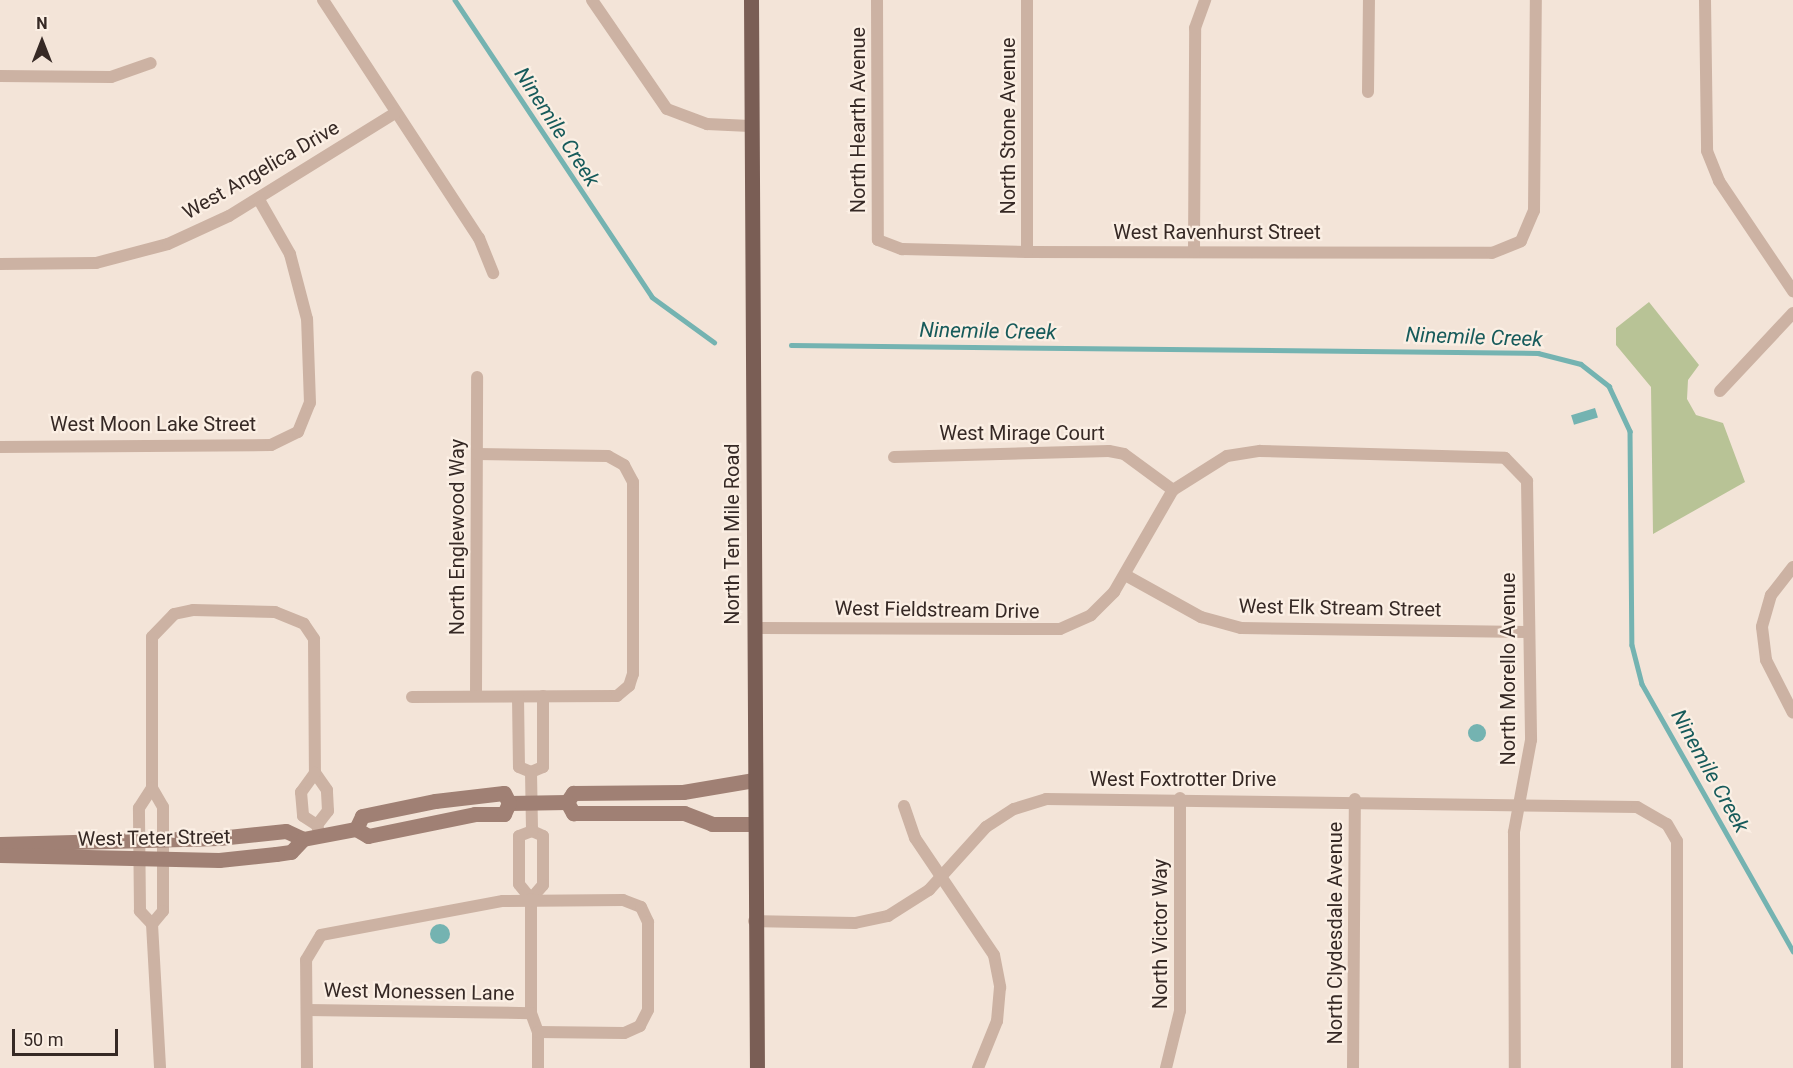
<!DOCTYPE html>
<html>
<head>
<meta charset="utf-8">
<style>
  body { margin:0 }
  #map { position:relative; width:1793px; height:1068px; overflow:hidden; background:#f3e4d8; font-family:Roboto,sans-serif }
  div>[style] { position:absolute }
  .green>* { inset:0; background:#b8c396 }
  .water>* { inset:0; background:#74b3b1; transform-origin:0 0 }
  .round { border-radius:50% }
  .stream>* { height:4.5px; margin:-2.25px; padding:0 2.25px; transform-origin:2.25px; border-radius:2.25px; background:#74b3b1 }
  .street>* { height:12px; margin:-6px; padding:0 6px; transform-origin:6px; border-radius:6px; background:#ccb2a3 }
  .secondary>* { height:15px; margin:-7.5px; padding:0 7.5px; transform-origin:7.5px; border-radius:7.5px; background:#a08074 }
  .primary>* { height:15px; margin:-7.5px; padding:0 7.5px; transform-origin:7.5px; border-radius:7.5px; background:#7a5e55 }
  span { translate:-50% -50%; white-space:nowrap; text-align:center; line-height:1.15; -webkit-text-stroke:4.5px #fbefe4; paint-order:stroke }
  .street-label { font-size:20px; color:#362925 }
  .water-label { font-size:21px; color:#175b5b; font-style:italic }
  .north { position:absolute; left:12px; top:12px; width:60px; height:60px; -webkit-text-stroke:4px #fbefe4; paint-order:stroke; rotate:0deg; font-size:16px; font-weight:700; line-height:24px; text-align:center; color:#362925 }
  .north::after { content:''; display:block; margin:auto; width:21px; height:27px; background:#362925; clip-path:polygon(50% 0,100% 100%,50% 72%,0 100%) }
  .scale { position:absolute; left:12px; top:1029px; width:106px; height:27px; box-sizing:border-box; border:3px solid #362925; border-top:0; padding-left:8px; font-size:18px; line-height:21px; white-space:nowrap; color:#362925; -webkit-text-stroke:4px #fbefe4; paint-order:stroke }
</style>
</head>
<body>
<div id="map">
  <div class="green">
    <div style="clip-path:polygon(1649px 302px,1699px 365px,1688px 380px,1687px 399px,1696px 415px,1723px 423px,1745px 482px,1653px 534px,1651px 387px,1616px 345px,1616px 328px)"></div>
  </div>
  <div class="water">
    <div style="left:1595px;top:408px;width:10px;height:25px;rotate:73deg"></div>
    <div class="round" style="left:1468px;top:724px;width:18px;height:18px"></div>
    <div class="round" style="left:430px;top:924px;width:20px;height:20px"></div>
  </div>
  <div class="stream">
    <div style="left:455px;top:0;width:356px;rotate:56.4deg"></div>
    <div style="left:652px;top:297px;width:77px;rotate:36deg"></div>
    <div style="left:791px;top:345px;width:747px;rotate:0.61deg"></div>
    <div style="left:1538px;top:353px;width:44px;rotate:14.3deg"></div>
    <div style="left:1581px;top:364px;width:36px;rotate:38deg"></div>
    <div style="left:1609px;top:386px;width:50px;rotate:65deg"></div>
    <div style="left:1630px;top:431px;width:214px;rotate:89.5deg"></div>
    <div style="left:1632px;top:645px;width:40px;rotate:75.6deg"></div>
    <div style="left:1642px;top:684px;width:307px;rotate:60.5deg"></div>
  </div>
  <div class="street">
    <div style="left:323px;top:0;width:285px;rotate:56.8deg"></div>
    <div style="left:479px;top:238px;width:38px;rotate:68deg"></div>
    <div style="left:592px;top:0;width:132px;rotate:55.5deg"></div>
    <div style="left:667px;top:109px;width:43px;rotate:20.6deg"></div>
    <div style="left:707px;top:124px;width:43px;rotate:2.7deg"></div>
    <div style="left:877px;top:0;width:240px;rotate:89.8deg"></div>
    <div style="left:878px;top:240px;width:26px;rotate:21deg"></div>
    <div style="left:902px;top:249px;width:125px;rotate:1.4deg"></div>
    <div style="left:1027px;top:252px;width:465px;rotate:0.1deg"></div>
    <div style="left:1492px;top:253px;width:31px;rotate:-22deg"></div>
    <div style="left:1521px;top:241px;width:33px;rotate:-67deg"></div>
    <div style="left:1534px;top:211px;width:211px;rotate:-89.5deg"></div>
    <div style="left:1027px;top:0;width:252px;rotate:90deg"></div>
    <div style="left:1705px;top:0;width:151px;rotate:89.2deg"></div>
    <div style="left:1707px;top:151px;width:32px;rotate:68deg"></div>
    <div style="left:1719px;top:181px;width:133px;rotate:56.1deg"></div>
    <div style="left:0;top:76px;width:111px;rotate:0.5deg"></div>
    <div style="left:111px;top:77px;width:42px;rotate:-19.3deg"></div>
    <div style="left:1368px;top:92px;width:92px;rotate:-89.4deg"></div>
    <div style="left:1194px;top:252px;width:224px;rotate:-89.7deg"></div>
    <div style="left:1195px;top:28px;width:30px;rotate:-70deg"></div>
    <div style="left:0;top:264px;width:96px;rotate:-0.6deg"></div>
    <div style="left:96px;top:263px;width:74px;rotate:-14.8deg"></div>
    <div style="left:168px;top:244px;width:67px;rotate:-24.7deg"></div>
    <div style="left:229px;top:216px;width:195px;rotate:-31.8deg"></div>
    <div style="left:1720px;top:391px;width:107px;rotate:-46.9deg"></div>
    <div style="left:0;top:447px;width:271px;rotate:-0.4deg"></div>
    <div style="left:271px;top:445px;width:30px;rotate:-26deg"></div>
    <div style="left:298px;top:432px;width:31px;rotate:-68deg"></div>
    <div style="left:310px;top:403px;width:84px;rotate:-92deg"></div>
    <div style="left:307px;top:319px;width:67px;rotate:-104.7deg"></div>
    <div style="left:290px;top:254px;width:64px;rotate:-119.7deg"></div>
    <div style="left:894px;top:457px;width:215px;rotate:-1.6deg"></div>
    <div style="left:1109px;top:451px;width:15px;rotate:11deg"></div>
    <div style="left:1124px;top:454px;width:61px;rotate:36.3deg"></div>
    <div style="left:1793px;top:567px;width:36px;rotate:128deg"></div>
    <div style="left:1771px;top:595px;width:33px;rotate:106deg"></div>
    <div style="left:1762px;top:627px;width:33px;rotate:83deg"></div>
    <div style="left:1766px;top:660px;width:59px;rotate:63deg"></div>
    <div style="left:1127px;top:576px;width:85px;rotate:29deg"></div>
    <div style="left:1201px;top:617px;width:41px;rotate:15.4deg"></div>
    <div style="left:1241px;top:628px;width:287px;rotate:0.8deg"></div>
    <div style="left:754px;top:628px;width:306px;rotate:0.2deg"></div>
    <div style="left:1060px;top:629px;width:34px;rotate:-24deg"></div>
    <div style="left:1091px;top:615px;width:33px;rotate:-45deg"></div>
    <div style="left:1114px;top:592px;width:118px;rotate:-60deg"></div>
    <div style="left:1173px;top:490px;width:64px;rotate:-32.2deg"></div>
    <div style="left:1227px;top:456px;width:33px;rotate:-9deg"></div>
    <div style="left:1260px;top:451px;width:245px;rotate:1.6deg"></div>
    <div style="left:1505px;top:458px;width:32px;rotate:46deg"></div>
    <div style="left:1527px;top:481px;width:259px;rotate:89.1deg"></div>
    <div style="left:1531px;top:740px;width:94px;rotate:100.5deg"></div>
    <div style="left:1514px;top:832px;width:236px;rotate:89.8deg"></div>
    <div style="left:476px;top:696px;width:319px;rotate:-89.8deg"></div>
    <div style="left:412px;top:697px;width:205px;rotate:-0.3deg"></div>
    <div style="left:617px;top:696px;width:16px;rotate:-40deg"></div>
    <div style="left:629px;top:686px;width:13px;rotate:-72deg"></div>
    <div style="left:633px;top:674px;width:192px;rotate:-90deg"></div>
    <div style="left:633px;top:482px;width:19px;rotate:-118deg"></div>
    <div style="left:624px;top:465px;width:18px;rotate:-151deg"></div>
    <div style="left:608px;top:456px;width:131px;rotate:-179.1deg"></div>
    <div style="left:518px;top:697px;width:70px;rotate:89.2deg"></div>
    <div style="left:519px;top:767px;width:13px;rotate:23deg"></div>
    <div style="left:531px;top:772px;width:13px;rotate:-23deg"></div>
    <div style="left:543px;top:767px;width:71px;rotate:-90deg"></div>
    <div style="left:531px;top:772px;width:59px;rotate:89deg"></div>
    <div style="left:152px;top:788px;width:151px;rotate:-90deg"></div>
    <div style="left:152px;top:637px;width:32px;rotate:-46deg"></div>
    <div style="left:174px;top:614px;width:19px;rotate:-12deg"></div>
    <div style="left:193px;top:610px;width:82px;rotate:1.4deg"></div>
    <div style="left:275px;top:612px;width:31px;rotate:22deg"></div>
    <div style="left:304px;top:624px;width:18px;rotate:56deg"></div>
    <div style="left:314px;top:639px;width:134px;rotate:89.6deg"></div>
    <div style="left:904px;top:806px;width:34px;rotate:71deg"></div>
    <div style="left:915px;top:838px;width:141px;rotate:56deg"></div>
    <div style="left:994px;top:955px;width:33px;rotate:79deg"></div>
    <div style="left:1000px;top:987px;width:34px;rotate:95deg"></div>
    <div style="left:997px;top:1021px;width:51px;rotate:112deg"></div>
    <div style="left:317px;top:825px;width:18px;rotate:-52deg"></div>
    <div style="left:328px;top:811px;width:21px;rotate:-93deg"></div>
    <div style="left:327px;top:790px;width:21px;rotate:-125deg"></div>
    <div style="left:315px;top:773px;width:24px;rotate:126deg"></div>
    <div style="left:301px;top:792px;width:24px;rotate:85deg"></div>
    <div style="left:303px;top:816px;width:17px;rotate:33deg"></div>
    <div style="left:317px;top:825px;width:11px;rotate:75deg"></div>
    <div style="left:532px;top:831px;width:12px;rotate:24deg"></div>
    <div style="left:543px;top:836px;width:49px;rotate:90deg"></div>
    <div style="left:543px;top:885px;width:18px;rotate:131deg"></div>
    <div style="left:531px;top:899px;width:19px;rotate:-129deg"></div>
    <div style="left:519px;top:884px;width:48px;rotate:-90deg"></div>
    <div style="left:519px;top:836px;width:14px;rotate:-21deg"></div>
    <div style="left:531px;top:899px;width:114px;rotate:90deg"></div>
    <div style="left:531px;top:1013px;width:20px;rotate:70deg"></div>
    <div style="left:538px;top:1032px;width:36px;rotate:90deg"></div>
    <div style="left:754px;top:921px;width:101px;rotate:1.1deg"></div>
    <div style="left:855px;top:923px;width:34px;rotate:-12deg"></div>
    <div style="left:888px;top:916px;width:49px;rotate:-32.4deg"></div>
    <div style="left:929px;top:890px;width:85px;rotate:-47.9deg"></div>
    <div style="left:986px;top:827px;width:33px;rotate:-33deg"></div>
    <div style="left:1014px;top:809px;width:34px;rotate:-17deg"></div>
    <div style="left:1046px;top:799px;width:591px;rotate:0.78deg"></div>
    <div style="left:1637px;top:807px;width:34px;rotate:30deg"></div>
    <div style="left:1667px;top:824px;width:20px;rotate:60deg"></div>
    <div style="left:1677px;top:841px;width:227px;rotate:90deg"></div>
    <div style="left:152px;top:924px;width:18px;rotate:-133deg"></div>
    <div style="left:140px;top:911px;width:103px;rotate:-90.6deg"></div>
    <div style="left:139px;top:808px;width:24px;rotate:-57deg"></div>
    <div style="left:152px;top:788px;width:22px;rotate:60deg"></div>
    <div style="left:163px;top:807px;width:104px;rotate:90deg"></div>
    <div style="left:163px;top:911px;width:17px;rotate:130deg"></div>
    <div style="left:152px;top:924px;width:144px;rotate:86.8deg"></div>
    <div style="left:307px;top:1010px;width:224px;rotate:0.8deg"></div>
    <div style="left:307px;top:1068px;width:108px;rotate:-90.5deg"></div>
    <div style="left:306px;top:960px;width:29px;rotate:-59deg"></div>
    <div style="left:321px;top:935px;width:185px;rotate:-10.6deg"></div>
    <div style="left:503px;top:901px;width:120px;rotate:-0.5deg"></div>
    <div style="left:623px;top:900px;width:19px;rotate:21deg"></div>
    <div style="left:641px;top:907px;width:17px;rotate:65deg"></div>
    <div style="left:648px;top:922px;width:88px;rotate:90deg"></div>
    <div style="left:648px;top:1010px;width:18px;rotate:117deg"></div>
    <div style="left:640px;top:1026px;width:17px;rotate:156deg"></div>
    <div style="left:624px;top:1033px;width:86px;rotate:-179.3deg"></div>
    <div style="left:1166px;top:1068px;width:59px;rotate:-76.2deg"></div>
    <div style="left:1180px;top:1011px;width:213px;rotate:-90deg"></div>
    <div style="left:1353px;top:1068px;width:269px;rotate:-89.6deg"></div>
  </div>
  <div class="secondary">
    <div style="left:567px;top:802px;width:13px;rotate:61deg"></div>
    <div style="left:573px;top:813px;width:111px"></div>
    <div style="left:684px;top:813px;width:30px;rotate:21deg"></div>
    <div style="left:712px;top:824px;width:42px"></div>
    <div style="left:567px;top:802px;width:11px;rotate:-56deg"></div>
    <div style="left:573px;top:793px;width:110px;rotate:-0.5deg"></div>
    <div style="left:683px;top:792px;width:72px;rotate:-9.6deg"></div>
    <div style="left:509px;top:803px;width:58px;rotate:-1deg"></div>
    <div style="left:356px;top:829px;width:14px;rotate:-65deg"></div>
    <div style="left:362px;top:816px;width:75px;rotate:-11.6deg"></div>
    <div style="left:435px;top:801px;width:69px;rotate:-6.6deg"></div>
    <div style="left:504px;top:793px;width:11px;rotate:63deg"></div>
    <div style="left:0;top:844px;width:219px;rotate:-1.6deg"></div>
    <div style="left:219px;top:838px;width:67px;rotate:-6deg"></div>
    <div style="left:286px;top:831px;width:19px;rotate:25deg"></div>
    <div style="left:0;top:855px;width:219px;rotate:1.3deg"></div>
    <div style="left:219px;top:860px;width:57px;rotate:-6deg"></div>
    <div style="left:276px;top:854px;width:15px;rotate:-8deg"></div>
    <div style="left:291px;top:852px;width:18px;rotate:-47deg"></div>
    <div style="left:303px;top:839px;width:54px;rotate:-10.7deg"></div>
    <div style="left:356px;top:829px;width:14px;rotate:30deg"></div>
    <div style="left:368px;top:836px;width:109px;rotate:-11.6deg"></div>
    <div style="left:475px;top:814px;width:29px"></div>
    <div style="left:504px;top:814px;width:12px;rotate:-66deg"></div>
  </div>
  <div class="primary">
    <div style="left:751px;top:0;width:1068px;rotate:89.68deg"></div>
  </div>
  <div class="street-label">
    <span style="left:858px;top:120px;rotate:-90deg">North Hearth Avenue</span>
    <span style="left:1008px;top:126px;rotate:-90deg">North Stone Avenue</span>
    <span style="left:261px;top:170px;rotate:-30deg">West Angelica Drive</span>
    <span style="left:1217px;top:232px">West Ravenhurst Street</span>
    <span style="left:153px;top:424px">West Moon Lake Street</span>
    <span style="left:1022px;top:433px">West Mirage Court</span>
    <span style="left:732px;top:534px;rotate:-90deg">North Ten Mile Road</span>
    <span style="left:457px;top:537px;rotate:-90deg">North Englewood Way</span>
    <span style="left:1340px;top:608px;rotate:1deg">West Elk Stream Street</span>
    <span style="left:937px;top:610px;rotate:1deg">West Fieldstream Drive</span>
    <span style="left:1508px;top:669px;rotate:-90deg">North Morello Avenue</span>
    <span style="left:1183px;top:779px">West Foxtrotter Drive</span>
    <span style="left:154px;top:838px;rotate:-1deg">West Teter Street</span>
    <span style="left:1335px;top:933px;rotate:-90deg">North Clydesdale Avenue</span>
    <span style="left:1160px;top:934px;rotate:-90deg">North Victor Way</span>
    <span style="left:419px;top:992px;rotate:1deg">West Monessen Lane</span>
  </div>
  <div class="water-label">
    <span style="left:557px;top:127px;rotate:57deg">Ninemile Creek</span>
    <span style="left:988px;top:331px;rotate:1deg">Ninemile Creek</span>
    <span style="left:1474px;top:337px;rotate:2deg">Ninemile Creek</span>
    <span style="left:1710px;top:771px;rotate:61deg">Ninemile Creek</span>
  </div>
  <div class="north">N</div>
  <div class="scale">50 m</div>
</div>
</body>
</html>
